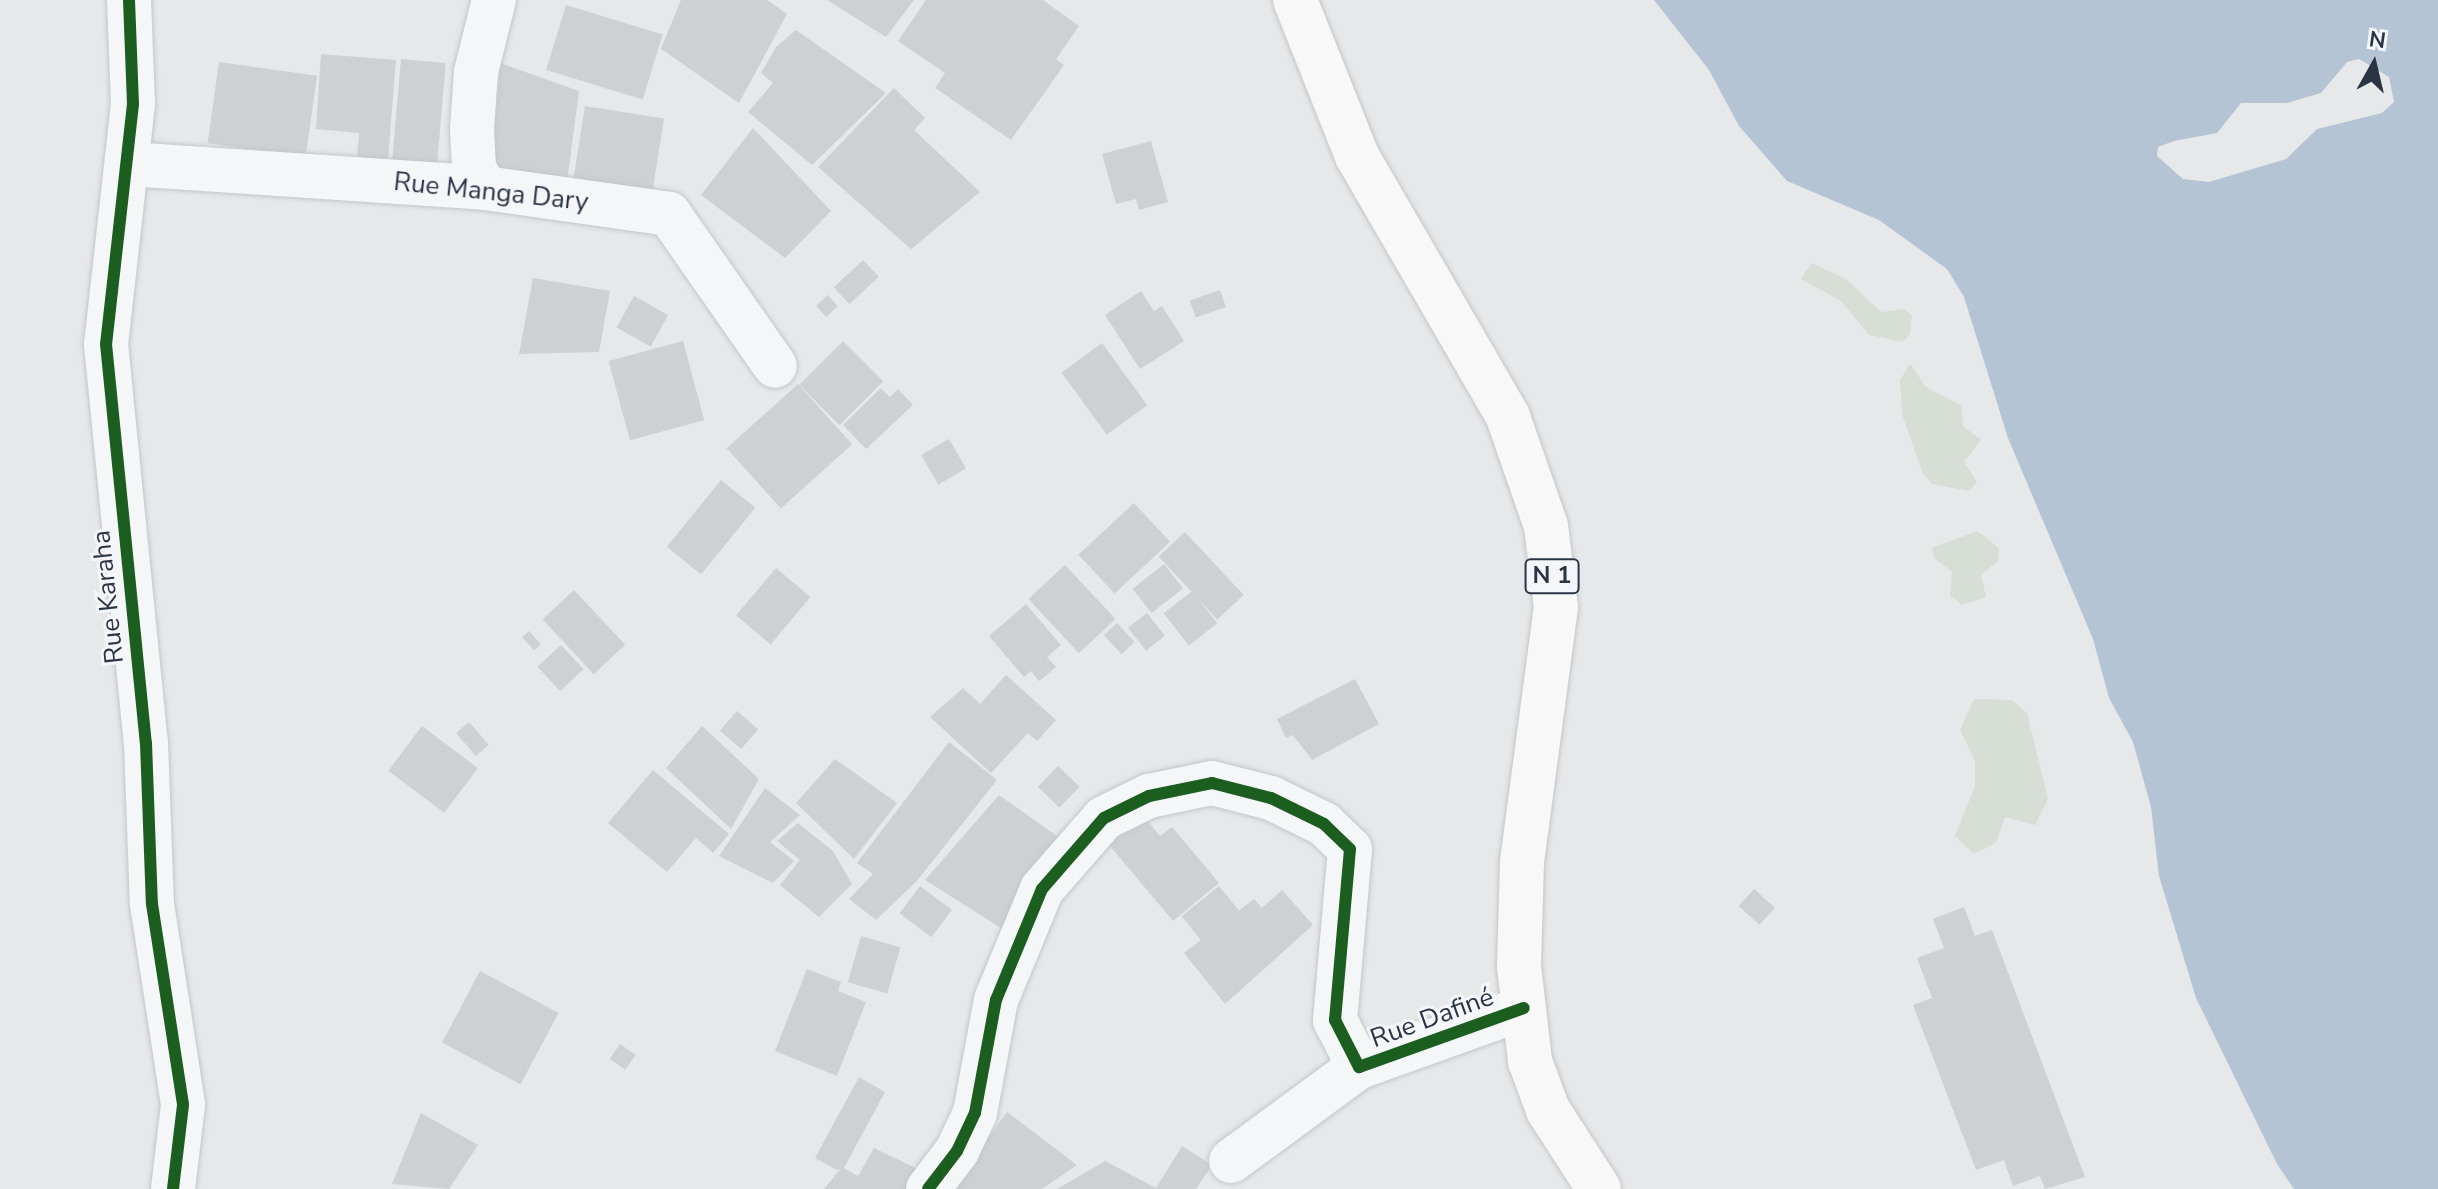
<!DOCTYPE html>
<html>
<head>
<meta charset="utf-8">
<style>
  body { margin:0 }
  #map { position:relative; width:2438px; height:1189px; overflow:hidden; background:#e6e8ea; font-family:"Nunito Sans",sans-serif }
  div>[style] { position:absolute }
  .green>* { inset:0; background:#d6ded6 }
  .water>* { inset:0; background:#b4c4d5 }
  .building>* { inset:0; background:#ced0d3; transform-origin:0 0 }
  .roads { filter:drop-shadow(0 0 2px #c4c6c8) drop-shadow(0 0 2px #c4c6c8) }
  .minor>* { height:44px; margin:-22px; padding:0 22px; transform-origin:22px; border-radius:22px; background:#f5f6f7 }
  .major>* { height:44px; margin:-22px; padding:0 22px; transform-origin:22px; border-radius:22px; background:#f8f8f8 }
  .cycleway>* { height:12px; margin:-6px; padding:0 6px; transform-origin:6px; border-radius:6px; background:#1b5e20 }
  span { translate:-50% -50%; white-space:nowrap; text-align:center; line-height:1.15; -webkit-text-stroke:6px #f4f6f9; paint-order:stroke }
  .shield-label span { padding:2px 6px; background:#f4f6f9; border:2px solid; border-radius:6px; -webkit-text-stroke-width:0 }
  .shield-label { font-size:24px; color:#2b3445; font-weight:700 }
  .street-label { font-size:26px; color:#2b3445 }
  .north { position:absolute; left:2334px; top:24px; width:80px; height:80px; -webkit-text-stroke:6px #f4f6f9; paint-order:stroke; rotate:8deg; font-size:22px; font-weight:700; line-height:32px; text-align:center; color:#2b3445 }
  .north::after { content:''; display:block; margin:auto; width:28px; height:36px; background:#2b3445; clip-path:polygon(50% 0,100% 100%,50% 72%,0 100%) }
</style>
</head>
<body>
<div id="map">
  <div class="green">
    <div style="clip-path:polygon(1812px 263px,1846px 279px,1881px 312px,1905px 309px,1912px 316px,1910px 334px,1903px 342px,1869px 335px,1841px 301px,1801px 279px)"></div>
    <div style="clip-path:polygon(1910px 364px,1926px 387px,1961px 405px,1963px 426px,1981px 440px,1964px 462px,1977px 482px,1969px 491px,1932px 484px,1923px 474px,1902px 414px,1900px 380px)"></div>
    <div style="clip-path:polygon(1977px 531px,1999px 548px,1998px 561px,1981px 575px,1986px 597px,1962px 605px,1950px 596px,1952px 572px,1934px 558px,1932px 548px)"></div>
    <div style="clip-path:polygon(1974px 699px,2012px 700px,2027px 713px,2048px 799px,2035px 825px,2005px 817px,1996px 843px,1974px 854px,1955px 836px,1975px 786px,1975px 761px,1960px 730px)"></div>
  </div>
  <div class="water">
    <div style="clip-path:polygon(evenodd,1654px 0,2438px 0,2438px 1189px,2294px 1189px,2277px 1164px,2196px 998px,2159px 876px,2151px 807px,2133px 742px,2109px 698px,2093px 639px,2008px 438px,1964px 297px,1947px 269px,1879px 220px,1787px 181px,1739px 126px,1709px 70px,1654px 0,2359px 59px,2389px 77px,2394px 102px,2382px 113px,2317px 129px,2286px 159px,2209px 182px,2183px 179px,2157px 156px,2158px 147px,2174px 141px,2217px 133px,2241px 103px,2287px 103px,2321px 93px,2347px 62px,2359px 59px)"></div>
  </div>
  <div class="building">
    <div style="clip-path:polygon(681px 0,767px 0,787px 14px,739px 103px,661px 49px)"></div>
    <div style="clip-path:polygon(827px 0,914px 0,886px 37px)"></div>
    <div style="clip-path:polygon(926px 0,1043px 0,1079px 26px,1056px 59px,1064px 65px,1011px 140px,935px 88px,945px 73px,898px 41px)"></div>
    <div style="left:566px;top:5px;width:101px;height:68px;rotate:17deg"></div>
    <div style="clip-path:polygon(796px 30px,886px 93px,812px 165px,748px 112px,773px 83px,761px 73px,776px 47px)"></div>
    <div style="clip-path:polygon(321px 54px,396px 60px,388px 160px,357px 157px,359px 133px,316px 129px)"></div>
    <div style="left:401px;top:59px;width:45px;height:121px;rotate:5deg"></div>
    <div style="left:219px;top:62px;width:99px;height:82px;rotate:8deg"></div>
    <div style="clip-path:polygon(500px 63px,579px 91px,565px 197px,500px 175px,493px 149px)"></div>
    <div style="clip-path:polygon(894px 88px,925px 118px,914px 130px,980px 192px,911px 249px,818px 167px)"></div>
    <div style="left:585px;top:106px;width:80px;height:87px;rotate:9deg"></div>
    <div style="clip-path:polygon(753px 128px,831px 211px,785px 258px,701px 195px)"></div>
    <div style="clip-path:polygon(1151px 141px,1168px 202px,1139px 210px,1136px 199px,1116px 204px,1102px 154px)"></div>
    <div style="left:863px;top:260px;width:23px;height:40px;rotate:47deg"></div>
    <div style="clip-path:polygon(533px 278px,610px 291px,599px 352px,519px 354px)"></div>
    <div style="left:1220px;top:290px;width:18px;height:32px;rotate:71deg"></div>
    <div style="clip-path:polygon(1141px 291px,1154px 311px,1162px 306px,1184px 341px,1140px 369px,1105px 315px)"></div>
    <div style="left:828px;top:295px;width:15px;height:16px;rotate:48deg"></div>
    <div style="left:634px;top:296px;width:39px;height:36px;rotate:29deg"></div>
    <div style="left:683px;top:341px;width:82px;height:77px;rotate:75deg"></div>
    <div style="left:843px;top:341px;width:57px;height:62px;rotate:45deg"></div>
    <div style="left:1102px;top:343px;width:77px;height:50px;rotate:54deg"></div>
    <div style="left:798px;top:384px;width:81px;height:96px;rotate:48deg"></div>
    <div style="clip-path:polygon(881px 388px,890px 397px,898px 389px,913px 405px,866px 449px,843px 425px)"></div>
    <div style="left:949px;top:439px;width:34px;height:32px;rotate:60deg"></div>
    <div style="left:721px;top:480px;width:44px;height:86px;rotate:39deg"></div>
    <div style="left:1134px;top:503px;width:53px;height:76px;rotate:47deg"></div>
    <div style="left:1185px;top:532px;width:86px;height:36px;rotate:47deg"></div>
    <div style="left:1164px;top:564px;width:31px;height:40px;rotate:52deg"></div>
    <div style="left:1065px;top:565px;width:74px;height:50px;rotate:47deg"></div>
    <div style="left:776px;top:568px;width:45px;height:62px;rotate:40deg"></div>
    <div style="left:574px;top:590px;width:75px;height:43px;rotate:47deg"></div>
    <div style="left:1192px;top:591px;width:41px;height:36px;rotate:52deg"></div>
    <div style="clip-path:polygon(1026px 604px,1061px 645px,1047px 657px,1056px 667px,1039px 681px,1031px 671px,1024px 677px,989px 636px)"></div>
    <div style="left:1147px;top:613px;width:29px;height:24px;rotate:52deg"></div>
    <div style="left:1117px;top:623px;width:26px;height:18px;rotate:47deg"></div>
    <div style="left:529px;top:631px;width:18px;height:9px;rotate:49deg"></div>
    <div style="left:561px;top:645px;width:33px;height:32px;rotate:47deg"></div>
    <div style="clip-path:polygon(1006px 675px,1056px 720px,1037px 741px,1028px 733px,991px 773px,930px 717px,963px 688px,980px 704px)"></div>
    <div style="clip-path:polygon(1355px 679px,1379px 724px,1312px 760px,1293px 735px,1286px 738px,1277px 719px)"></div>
    <div style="left:737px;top:711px;width:28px;height:26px;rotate:41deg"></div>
    <div style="left:469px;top:722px;width:30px;height:17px;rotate:49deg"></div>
    <div style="left:422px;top:726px;width:70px;height:56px;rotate:37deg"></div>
    <div style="clip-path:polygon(702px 726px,759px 779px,731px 829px,666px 768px)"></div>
    <div style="clip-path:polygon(949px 742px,997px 780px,916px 882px,876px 920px,849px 899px,873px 874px,857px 863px)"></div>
    <div style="clip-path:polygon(835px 759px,897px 803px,854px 859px,796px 803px)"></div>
    <div style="left:1058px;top:766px;width:30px;height:29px;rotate:44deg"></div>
    <div style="clip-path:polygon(653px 770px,729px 834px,713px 853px,696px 838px,667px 872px,608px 823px)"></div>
    <div style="clip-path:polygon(765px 788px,800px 815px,770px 842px,794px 861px,773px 883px,719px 856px)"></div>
    <div style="clip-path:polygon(999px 795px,1068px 844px,1009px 933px,925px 880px)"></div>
    <div style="clip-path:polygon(1140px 812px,1160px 836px,1172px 827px,1219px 883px,1173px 921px,1105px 840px)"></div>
    <div style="clip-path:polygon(798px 823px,833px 851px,852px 884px,819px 917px,780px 885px,800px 860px,777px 841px)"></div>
    <div style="left:920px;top:886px;width:40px;height:34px;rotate:37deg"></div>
    <div style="left:1219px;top:886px;width:32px;height:48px;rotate:51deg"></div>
    <div style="left:1754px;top:889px;width:28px;height:23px;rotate:42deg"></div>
    <div style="clip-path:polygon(1282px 890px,1313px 925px,1225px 1004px,1184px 953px,1254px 899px,1262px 908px)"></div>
    <div style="clip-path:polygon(1964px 907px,1975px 936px,1992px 930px,2085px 1177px,2045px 1189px,2040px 1176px,2013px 1186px,2004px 1160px,1976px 1170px,1913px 1005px,1932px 998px,1917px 958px,1944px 948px,1933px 919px)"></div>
    <div style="left:861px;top:936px;width:41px;height:48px;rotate:16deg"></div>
    <div style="clip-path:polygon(807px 969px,841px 982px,838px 991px,866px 1002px,837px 1076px,775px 1051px)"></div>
    <div style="left:480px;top:971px;width:89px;height:81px;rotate:28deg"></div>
    <div style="left:620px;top:1044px;width:19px;height:18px;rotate:35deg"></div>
    <div style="clip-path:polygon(859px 1077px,885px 1092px,844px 1168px,837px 1170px,815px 1158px)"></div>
    <div style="clip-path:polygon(1007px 1112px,1077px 1165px,1042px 1189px,951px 1189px)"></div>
    <div style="clip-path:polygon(421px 1113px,478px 1145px,449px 1189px,392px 1184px)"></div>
    <div style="clip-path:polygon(1182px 1146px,1212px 1165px,1196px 1189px,1057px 1189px,1105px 1161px,1156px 1188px)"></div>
    <div style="clip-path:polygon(874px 1148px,932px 1176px,924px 1189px,824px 1189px,842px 1167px,858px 1176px)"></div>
  </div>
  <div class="roads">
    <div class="minor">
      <div style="left:129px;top:0;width:104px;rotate:87.8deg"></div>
      <div style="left:133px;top:104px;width:242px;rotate:96.4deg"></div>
      <div style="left:106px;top:344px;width:401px;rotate:84.3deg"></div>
      <div style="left:146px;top:743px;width:161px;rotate:87.9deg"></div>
      <div style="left:152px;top:904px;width:203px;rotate:81.2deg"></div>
      <div style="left:183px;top:1105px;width:85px;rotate:96.8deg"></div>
      <div style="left:128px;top:164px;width:358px;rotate:3.8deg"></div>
      <div style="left:485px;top:188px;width:186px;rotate:8deg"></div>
      <div style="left:669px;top:214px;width:185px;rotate:55.1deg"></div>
      <div style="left:485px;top:188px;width:23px;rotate:-119deg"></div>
      <div style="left:474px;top:168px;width:40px;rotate:-92.9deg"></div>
      <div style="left:472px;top:128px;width:56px;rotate:-85.9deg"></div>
      <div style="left:476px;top:72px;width:74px;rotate:-76deg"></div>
      <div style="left:1231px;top:1161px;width:159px;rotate:-36.3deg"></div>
      <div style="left:928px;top:1189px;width:48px;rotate:-52.7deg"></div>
      <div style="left:957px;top:1151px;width:42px;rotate:-64.7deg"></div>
      <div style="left:975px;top:1113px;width:115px;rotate:-79.5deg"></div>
      <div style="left:996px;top:1000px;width:120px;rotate:-67.5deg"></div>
      <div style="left:1042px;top:889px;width:94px;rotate:-48.9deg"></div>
      <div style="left:1104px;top:818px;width:50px;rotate:-26.1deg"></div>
      <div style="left:1149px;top:796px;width:64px;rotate:-11.7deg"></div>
      <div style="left:1212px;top:783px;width:61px;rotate:14.3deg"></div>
      <div style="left:1271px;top:798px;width:59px;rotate:26.1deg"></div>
      <div style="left:1324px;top:824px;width:36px;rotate:44deg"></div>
      <div style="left:1350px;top:849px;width:172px;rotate:95deg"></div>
      <div style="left:1335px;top:1020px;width:53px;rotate:62.9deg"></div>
      <div style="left:1359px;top:1067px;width:175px;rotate:-19.7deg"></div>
    </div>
    <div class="major">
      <div style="left:1295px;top:0;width:168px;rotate:68.3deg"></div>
      <div style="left:1357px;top:156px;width:302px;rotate:59.9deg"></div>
      <div style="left:1508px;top:417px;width:115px;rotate:70.8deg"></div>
      <div style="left:1546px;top:526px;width:82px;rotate:83deg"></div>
      <div style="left:1556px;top:607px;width:258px;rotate:97.6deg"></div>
      <div style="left:1522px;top:863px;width:103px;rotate:91.7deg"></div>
      <div style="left:1519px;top:966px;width:96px;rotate:83.4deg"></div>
      <div style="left:1530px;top:1061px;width:52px;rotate:69.8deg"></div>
      <div style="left:1548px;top:1110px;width:94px;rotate:57.2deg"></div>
    </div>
  </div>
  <div class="cycleway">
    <div style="left:129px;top:0;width:104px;rotate:87.8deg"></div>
    <div style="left:133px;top:104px;width:242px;rotate:96.4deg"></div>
    <div style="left:106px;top:344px;width:401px;rotate:84.3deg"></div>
    <div style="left:146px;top:743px;width:161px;rotate:87.9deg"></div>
    <div style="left:152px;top:904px;width:203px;rotate:81.2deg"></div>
    <div style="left:183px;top:1105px;width:85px;rotate:96.8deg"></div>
    <div style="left:928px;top:1189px;width:48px;rotate:-52.7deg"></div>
    <div style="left:957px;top:1151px;width:42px;rotate:-64.7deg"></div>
    <div style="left:975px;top:1113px;width:115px;rotate:-79.5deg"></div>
    <div style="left:996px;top:1000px;width:120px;rotate:-67.5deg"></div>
    <div style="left:1042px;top:889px;width:94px;rotate:-48.9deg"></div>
    <div style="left:1104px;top:818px;width:50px;rotate:-26.1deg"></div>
    <div style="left:1149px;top:796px;width:64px;rotate:-11.7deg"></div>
    <div style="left:1212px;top:783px;width:61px;rotate:14.3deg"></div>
    <div style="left:1271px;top:798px;width:59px;rotate:26.1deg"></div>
    <div style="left:1324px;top:824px;width:36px;rotate:44deg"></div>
    <div style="left:1350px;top:849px;width:172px;rotate:95deg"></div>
    <div style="left:1335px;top:1020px;width:53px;rotate:62.9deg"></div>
    <div style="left:1359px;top:1067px;width:175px;rotate:-19.7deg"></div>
  </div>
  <div class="shield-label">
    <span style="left:1552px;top:576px">N 1</span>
  </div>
  <div class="street-label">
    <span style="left:491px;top:192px;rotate:6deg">Rue Manga Dary</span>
    <span style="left:108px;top:597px;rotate:-96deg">Rue Karaha</span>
    <span style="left:1432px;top:1018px;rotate:-20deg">Rue Dafiné</span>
  </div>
  <div class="north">N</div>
</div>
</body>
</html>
